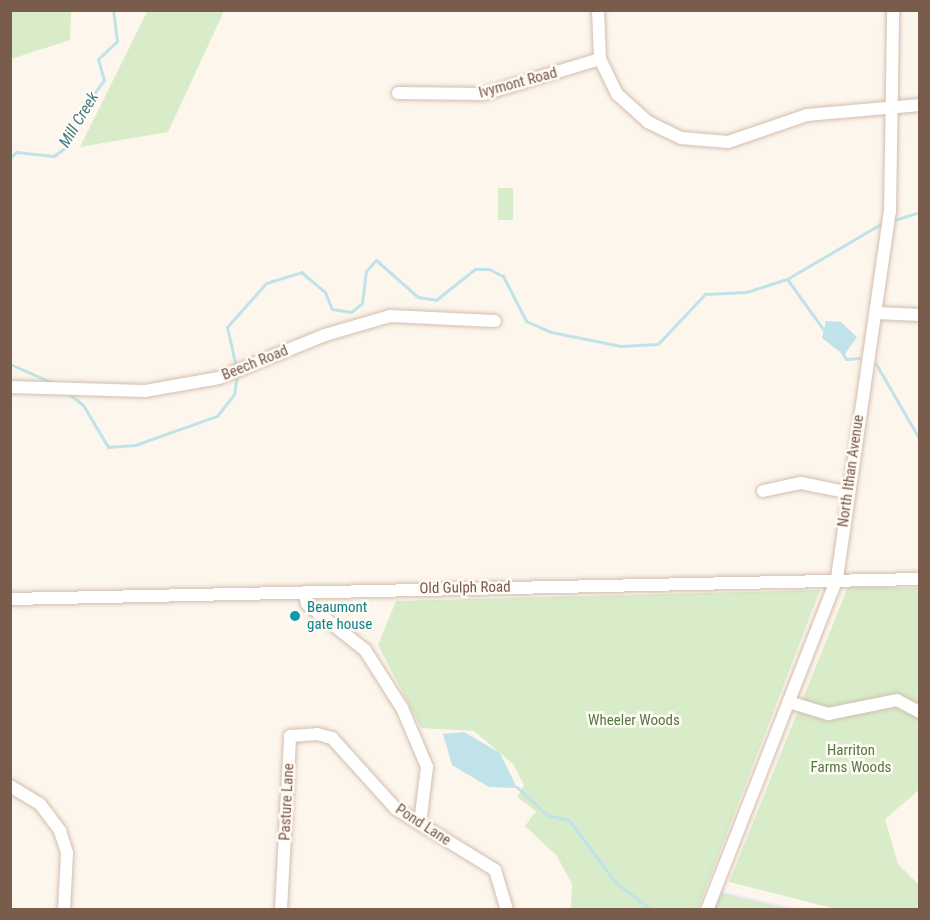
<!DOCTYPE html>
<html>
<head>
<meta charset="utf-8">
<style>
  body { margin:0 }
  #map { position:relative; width:930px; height:920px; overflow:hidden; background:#fdf6ec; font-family:"Roboto Condensed",sans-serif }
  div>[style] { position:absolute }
  .education>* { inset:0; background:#f3e8fa }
  .green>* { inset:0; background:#d8ecc9; transform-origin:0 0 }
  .water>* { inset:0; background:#bfe3e8 }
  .stream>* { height:3px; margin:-1.5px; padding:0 1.5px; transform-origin:1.5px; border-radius:1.5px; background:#bfe3e8 }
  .roads { filter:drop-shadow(0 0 2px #d1beb0) drop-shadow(0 0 2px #d1beb0) }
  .minor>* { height:12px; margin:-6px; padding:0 6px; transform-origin:6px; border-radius:6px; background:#fff }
  .dots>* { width:16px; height:16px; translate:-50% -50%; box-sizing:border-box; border:3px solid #fffaf3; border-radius:50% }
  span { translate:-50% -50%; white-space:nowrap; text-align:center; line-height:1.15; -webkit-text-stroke:5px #fffaf3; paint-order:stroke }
  .street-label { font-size:15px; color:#7a5c4d }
  .culture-label { font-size:15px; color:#0d838f }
  .left { translate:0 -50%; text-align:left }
  .park-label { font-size:15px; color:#537a41 }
  .water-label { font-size:16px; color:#437c86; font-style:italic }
  .frame { position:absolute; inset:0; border:12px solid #7a5c4d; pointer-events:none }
</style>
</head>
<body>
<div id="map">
  <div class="education">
    <div style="clip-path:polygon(721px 891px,801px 909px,713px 910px)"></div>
  </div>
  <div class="green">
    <div style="clip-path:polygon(11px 10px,71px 11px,70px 40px,11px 59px)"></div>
    <div style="clip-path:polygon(148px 10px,224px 11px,168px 132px,80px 147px)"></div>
    <div style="left:498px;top:188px;width:15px;height:32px"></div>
    <div style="clip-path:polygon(848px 587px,919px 588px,919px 790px,885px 819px,898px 864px,919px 885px,919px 909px,836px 909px,729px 882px)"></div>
    <div style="clip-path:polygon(820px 590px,698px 909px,571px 909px,572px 884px,557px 856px,525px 826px,536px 811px,517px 797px,524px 785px,513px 764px,474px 731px,421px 728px,378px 645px,396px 601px)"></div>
    <div style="clip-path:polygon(722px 893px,790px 909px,715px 910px)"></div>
  </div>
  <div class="water">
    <div style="clip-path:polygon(826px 321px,841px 322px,857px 337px,844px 355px,822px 338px)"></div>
    <div style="clip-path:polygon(464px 732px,500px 753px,517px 788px,489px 787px,452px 765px,443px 734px)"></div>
  </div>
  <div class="stream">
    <div style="left:10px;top:158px;width:8px;rotate:-45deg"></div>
    <div style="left:16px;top:152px;width:38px;rotate:6deg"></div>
    <div style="left:54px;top:156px;width:15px;rotate:-37deg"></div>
    <div style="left:66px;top:147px;width:28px;rotate:-72deg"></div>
    <div style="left:75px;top:120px;width:49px;rotate:-54.1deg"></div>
    <div style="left:104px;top:80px;width:22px;rotate:-106deg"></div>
    <div style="left:98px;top:59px;width:26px;rotate:-43deg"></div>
    <div style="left:117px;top:41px;width:31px;rotate:-97deg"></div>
    <div style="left:894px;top:220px;width:27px;rotate:-17deg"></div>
    <div style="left:787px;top:279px;width:67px;rotate:54.2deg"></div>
    <div style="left:842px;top:352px;width:8px;rotate:60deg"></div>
    <div style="left:846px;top:359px;width:13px;rotate:-4deg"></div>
    <div style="left:10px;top:364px;width:49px;rotate:24deg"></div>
    <div style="left:876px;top:364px;width:88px;rotate:59.9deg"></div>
    <div style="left:236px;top:367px;width:41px;rotate:-102.7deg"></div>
    <div style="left:227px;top:327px;width:59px;rotate:-48.4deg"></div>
    <div style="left:266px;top:283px;width:37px;rotate:-17deg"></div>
    <div style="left:301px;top:272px;width:31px;rotate:40deg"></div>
    <div style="left:325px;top:292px;width:18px;rotate:68deg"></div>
    <div style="left:332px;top:309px;width:19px;rotate:9deg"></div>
    <div style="left:351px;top:312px;width:14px;rotate:-39deg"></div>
    <div style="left:362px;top:303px;width:32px;rotate:-83deg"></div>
    <div style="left:366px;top:271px;width:15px;rotate:-48deg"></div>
    <div style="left:376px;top:260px;width:56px;rotate:41.4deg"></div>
    <div style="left:418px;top:297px;width:18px;rotate:9deg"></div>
    <div style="left:436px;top:300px;width:50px;rotate:-38.5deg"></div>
    <div style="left:475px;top:269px;width:14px"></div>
    <div style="left:489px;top:269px;width:16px;rotate:27deg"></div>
    <div style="left:503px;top:276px;width:51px;rotate:62.9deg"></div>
    <div style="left:526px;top:321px;width:27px;rotate:24deg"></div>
    <div style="left:551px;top:332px;width:71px;rotate:11.3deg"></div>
    <div style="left:621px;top:346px;width:37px;rotate:-3deg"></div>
    <div style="left:658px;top:344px;width:69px;rotate:-46.8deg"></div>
    <div style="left:705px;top:294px;width:41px;rotate:-2.8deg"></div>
    <div style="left:746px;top:292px;width:43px;rotate:-17.6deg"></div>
    <div style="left:787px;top:279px;width:113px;rotate:-30.4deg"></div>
    <div style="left:68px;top:393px;width:19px;rotate:39deg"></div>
    <div style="left:83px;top:405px;width:49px;rotate:59.2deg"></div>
    <div style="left:108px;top:447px;width:27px;rotate:-4deg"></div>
    <div style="left:135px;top:445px;width:87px;rotate:-19.5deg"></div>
    <div style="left:217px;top:416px;width:28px;rotate:-52deg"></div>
    <div style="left:234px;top:394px;width:20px;rotate:-81deg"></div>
    <div style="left:517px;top:787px;width:41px;rotate:43deg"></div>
    <div style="left:547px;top:815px;width:23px;rotate:13deg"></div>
    <div style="left:569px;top:820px;width:79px;rotate:53.3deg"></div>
    <div style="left:616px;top:883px;width:45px;rotate:36.9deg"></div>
  </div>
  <div class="roads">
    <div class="minor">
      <div style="left:598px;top:10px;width:49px;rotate:87.7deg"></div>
      <div style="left:600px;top:59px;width:39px;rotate:64deg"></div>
      <div style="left:617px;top:94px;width:42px;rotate:42.1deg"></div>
      <div style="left:648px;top:122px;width:37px;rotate:26deg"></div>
      <div style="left:681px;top:138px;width:47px;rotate:4.9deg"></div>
      <div style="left:728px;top:142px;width:83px;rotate:-18.9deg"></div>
      <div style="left:807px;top:115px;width:113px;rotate:-5.1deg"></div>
      <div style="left:398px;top:93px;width:86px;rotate:0.7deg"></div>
      <div style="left:484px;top:94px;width:121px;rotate:-16.8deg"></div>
      <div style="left:876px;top:313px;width:44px;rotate:2.6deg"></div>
      <div style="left:10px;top:387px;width:135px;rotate:1.7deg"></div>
      <div style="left:145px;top:391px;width:75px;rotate:-10deg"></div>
      <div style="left:219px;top:378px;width:114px;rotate:-22.1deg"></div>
      <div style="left:325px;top:335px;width:68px;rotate:-16.3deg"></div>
      <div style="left:390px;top:316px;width:105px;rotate:2.7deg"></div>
      <div style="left:763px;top:491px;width:39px;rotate:-12deg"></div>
      <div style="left:801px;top:483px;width:46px;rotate:11.3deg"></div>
      <div style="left:305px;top:592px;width:12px;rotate:81deg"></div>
      <div style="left:307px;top:604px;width:74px;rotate:38.4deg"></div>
      <div style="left:365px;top:650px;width:69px;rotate:57.5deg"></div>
      <div style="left:402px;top:708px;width:64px;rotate:67deg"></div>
      <div style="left:427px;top:767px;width:56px;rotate:97.1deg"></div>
      <div style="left:10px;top:599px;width:910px;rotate:-1.26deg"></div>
      <div style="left:792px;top:703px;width:38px;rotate:17deg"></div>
      <div style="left:828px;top:714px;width:70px;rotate:-11.5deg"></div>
      <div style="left:897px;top:700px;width:26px;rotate:28deg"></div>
      <div style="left:10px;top:786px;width:35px;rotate:31deg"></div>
      <div style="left:40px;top:804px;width:34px;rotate:53deg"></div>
      <div style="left:60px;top:831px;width:23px;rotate:72deg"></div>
      <div style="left:67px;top:853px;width:57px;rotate:93deg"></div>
      <div style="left:281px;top:910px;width:174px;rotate:-87deg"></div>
      <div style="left:290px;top:736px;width:27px;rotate:-4deg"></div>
      <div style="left:317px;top:734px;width:16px;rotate:15deg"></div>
      <div style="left:332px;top:738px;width:96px;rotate:48deg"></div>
      <div style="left:396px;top:809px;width:116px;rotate:31.6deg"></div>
      <div style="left:495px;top:870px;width:42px;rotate:73.3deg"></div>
      <div style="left:707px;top:910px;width:357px;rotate:-68.6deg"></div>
      <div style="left:837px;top:578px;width:370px;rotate:-81.8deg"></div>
      <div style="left:890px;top:212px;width:202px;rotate:-89.1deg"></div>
    </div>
  </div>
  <div class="dots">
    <div style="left:295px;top:616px;background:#0f9aa8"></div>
  </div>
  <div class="street-label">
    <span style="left:518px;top:83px;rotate:-15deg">Ivymont Road</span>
    <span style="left:255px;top:363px;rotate:-22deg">Beech Road</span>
    <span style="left:851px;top:471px;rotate:-82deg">North Ithan Avenue</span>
    <span style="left:465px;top:588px;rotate:-1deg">Old Gulph Road</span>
    <span style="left:287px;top:802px;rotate:-87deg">Pasture Lane</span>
    <span style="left:423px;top:825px;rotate:33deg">Pond Lane</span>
  </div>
  <div class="culture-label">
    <span class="left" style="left:307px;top:616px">Beaumont<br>gate house</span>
  </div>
  <div class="park-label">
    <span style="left:634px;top:721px">Wheeler Woods</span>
    <span style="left:851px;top:759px">Harriton<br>Farms Woods</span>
  </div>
  <div class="water-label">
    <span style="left:79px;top:120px;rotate:-59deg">Mill Creek</span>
  </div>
  <div class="frame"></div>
</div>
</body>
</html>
